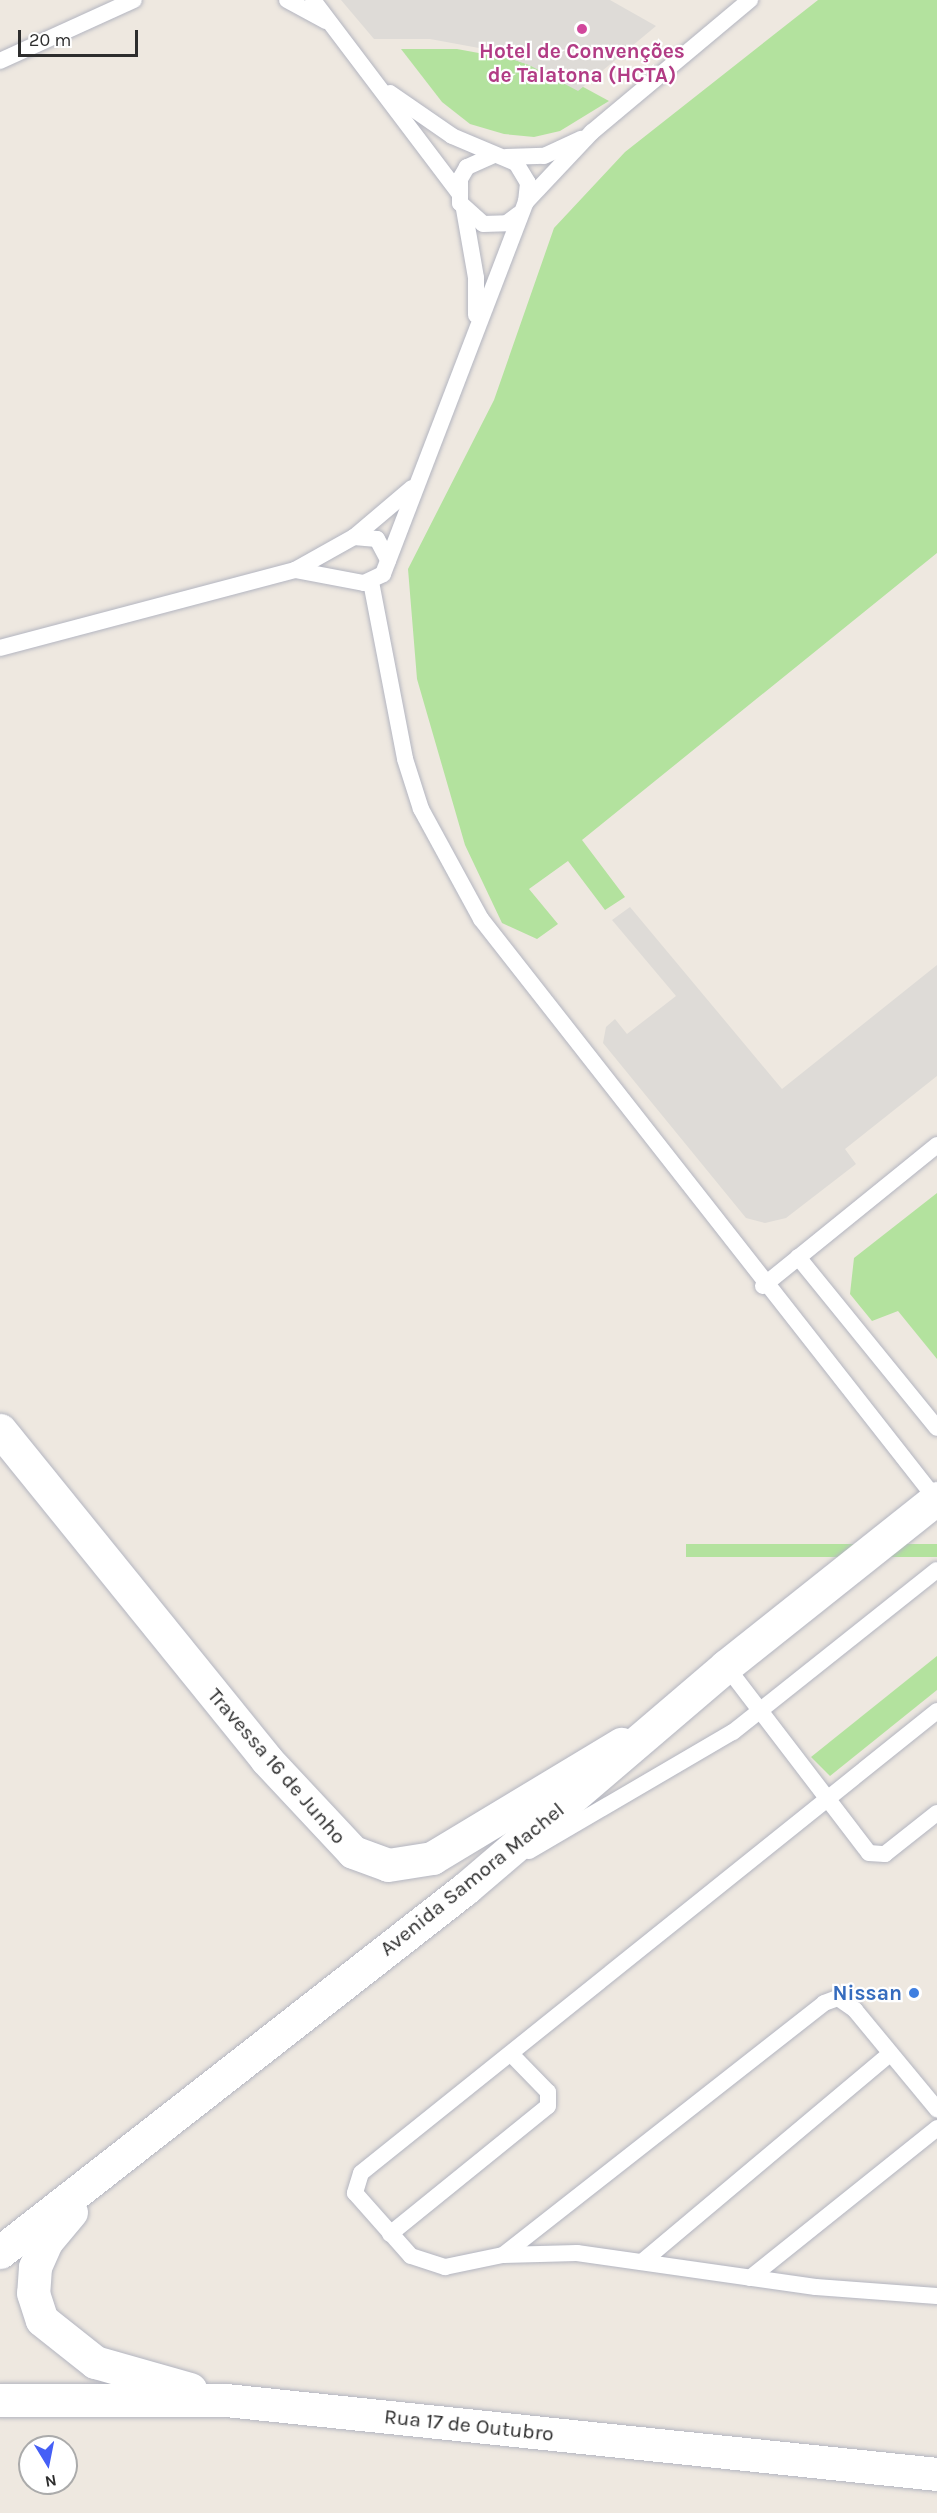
<!DOCTYPE html>
<html>
<head>
<meta charset="utf-8">
<style>
  body { margin:0 }
  #map { position:relative; width:937px; height:2513px; overflow:hidden; background:#eee8e0; font-family:Karla,sans-serif }
  div>[style] { position:absolute }
  .green>* { inset:0; background:#b3e29e; transform-origin:0 0 }
  .plaza>* { inset:0; background:#dedbd7 }
  .roads { filter:drop-shadow(0 0 2px #b3b5c0) drop-shadow(0 0 2px #b3b5c0) }
  .service>* { height:16px; margin:-8px; padding:0 8px; transform-origin:8px; border-radius:8px; background:#fff }
  .tertiary>* { height:33px; margin:-16.5px; padding:0 16.5px; transform-origin:16.5px; border-radius:16.5px; background:#fff }
  .secondary>* { height:33px; margin:-16.5px; padding:0 16.5px; transform-origin:16.5px; border-radius:16.5px; background:#fff }
  .dots>* { width:16px; height:16px; translate:-50% -50%; box-sizing:border-box; border:3px solid #fff; border-radius:50% }
  span { translate:-50% -50%; white-space:nowrap; text-align:center; line-height:1.15; -webkit-text-stroke:4.5px #fff; paint-order:stroke }
  .hotel-label { font-size:21px; color:#b23c85; font-weight:700 }
  .street-label { font-size:21px; color:#2d2d2d }
  .shop-label { font-size:21px; color:#366cbe; font-weight:700 }
  .right { translate:-100% -50%; text-align:right }
  .north { position:absolute; left:18px; top:2435px; width:60px; height:60px; box-sizing:border-box; background:#fff; border:2px solid #ababab; border-radius:50%; rotate:170deg; font-size:16px; font-weight:700; line-height:24px; text-align:center; color:#2d2d2d }
  .north::after { content:''; display:block; margin:auto; width:21px; height:27px; background:#455ff6; clip-path:polygon(50% 0,100% 100%,50% 72%,0 100%) }
  .scale { position:absolute; left:18px; top:30px; width:120px; height:27px; box-sizing:border-box; border:3px solid #2d2d2d; border-top:0; padding-left:8px; font-size:18px; line-height:21px; white-space:nowrap; color:#2d2d2d; -webkit-text-stroke:4px #fff; paint-order:stroke }
</style>
</head>
<body>
<div id="map">
  <div class="green">
    <div style="clip-path:polygon(818px 0,937px 0,937px 553px,582px 840px,625px 897px,605px 910px,568px 861px,529px 889px,558px 924px,537px 939px,502px 923px,465px 845px,417px 679px,408px 569px,494px 400px,554px 228px,625px 152px)"></div>
    <div style="clip-path:polygon(401px 49px,457px 49px,512px 59px,563px 76px,609px 101px,560px 131px,534px 137px,504px 134px,470px 124px,442px 102px)"></div>
    <div style="clip-path:polygon(937px 1193px,937px 1359px,898px 1311px,872px 1321px,850px 1294px,854px 1258px)"></div>
    <div style="left:937px;top:1544px;width:13px;height:251px;rotate:90deg"></div>
    <div style="clip-path:polygon(937px 1656px,937px 1690px,830px 1776px,811px 1757px)"></div>
  </div>
  <div class="plaza">
    <div style="clip-path:polygon(341px 0,610px 0,656px 26px,578px 91px,529px 65px,479px 48px,430px 39px,374px 39px)"></div>
    <div style="clip-path:polygon(630px 907px,782px 1089px,937px 965px,937px 1076px,845px 1149px,856px 1164px,786px 1218px,765px 1223px,746px 1218px,603px 1043px,606px 1027px,615px 1019px,627px 1034px,676px 996px,612px 920px)"></div>
  </div>
  <div class="roads">
    <div class="service">
      <div style="left:287px;top:0;width:44px;rotate:28.3deg"></div>
      <div style="left:313px;top:0;width:241px;rotate:52.9deg"></div>
      <div style="left:0;top:61px;width:147px;rotate:-24.5deg"></div>
      <div style="left:390px;top:93px;width:75px;rotate:34.7deg"></div>
      <div style="left:452px;top:136px;width:69px;rotate:22.9deg"></div>
      <div style="left:516px;top:163px;width:23px;rotate:59deg"></div>
      <div style="left:528px;top:183px;width:19px;rotate:96deg"></div>
      <div style="left:494px;top:155px;width:30px;rotate:156deg"></div>
      <div style="left:467px;top:167px;width:14px;rotate:120deg"></div>
      <div style="left:460px;top:179px;width:24px;rotate:90deg"></div>
      <div style="left:460px;top:203px;width:31px;rotate:42deg"></div>
      <div style="left:483px;top:224px;width:24px;rotate:-2deg"></div>
      <div style="left:507px;top:223px;width:15px;rotate:-37deg"></div>
      <div style="left:506px;top:157px;width:38px;rotate:-2deg"></div>
      <div style="left:544px;top:156px;width:41px;rotate:-24.7deg"></div>
      <div style="left:464px;top:209px;width:70px;rotate:80.1deg"></div>
      <div style="left:476px;top:278px;width:37px;rotate:90deg"></div>
      <div style="left:354px;top:537px;width:23px;rotate:5deg"></div>
      <div style="left:377px;top:539px;width:24px;rotate:62deg"></div>
      <div style="left:295px;top:570px;width:70px;rotate:10.7deg"></div>
      <div style="left:364px;top:583px;width:21px;rotate:-25deg"></div>
      <div style="left:383px;top:574px;width:399px;rotate:-69deg"></div>
      <div style="left:526px;top:202px;width:96px;rotate:-46.7deg"></div>
      <div style="left:592px;top:132px;width:206px;rotate:-39.9deg"></div>
      <div style="left:371px;top:582px;width:180px;rotate:79.1deg"></div>
      <div style="left:405px;top:759px;width:52px;rotate:72.3deg"></div>
      <div style="left:421px;top:809px;width:125px;rotate:61.4deg"></div>
      <div style="left:481px;top:919px;width:737px;rotate:51.89deg"></div>
      <div style="left:0;top:648px;width:305px;rotate:-14.8deg"></div>
      <div style="left:295px;top:570px;width:68px;rotate:-29.2deg"></div>
      <div style="left:354px;top:537px;width:76px;rotate:-40.2deg"></div>
      <div style="left:798px;top:1257px;width:220px;rotate:50.9deg"></div>
      <div style="left:763px;top:1286px;width:224px;rotate:-39deg"></div>
      <div style="left:726px;top:1666px;width:235px;rotate:52.6deg"></div>
      <div style="left:869px;top:1853px;width:16px;rotate:4deg"></div>
      <div style="left:885px;top:1854px;width:66px;rotate:-38.3deg"></div>
      <div style="left:937px;top:1711px;width:738px;rotate:141.27deg"></div>
      <div style="left:361px;top:2173px;width:21px;rotate:107deg"></div>
      <div style="left:355px;top:2193px;width:84px;rotate:48.4deg"></div>
      <div style="left:411px;top:2256px;width:36px;rotate:18deg"></div>
      <div style="left:445px;top:2267px;width:59px;rotate:-11.7deg"></div>
      <div style="left:503px;top:2255px;width:74px;rotate:-1.5deg"></div>
      <div style="left:577px;top:2253px;width:241px;rotate:8.1deg"></div>
      <div style="left:816px;top:2287px;width:121px;rotate:4.3deg"></div>
      <div style="left:529px;top:1851px;width:236px;rotate:-30.3deg"></div>
      <div style="left:733px;top:1732px;width:260px;rotate:-38.5deg"></div>
      <div style="left:390px;top:2234px;width:203px;rotate:-39deg"></div>
      <div style="left:548px;top:2106px;width:14px;rotate:-90deg"></div>
      <div style="left:548px;top:2092px;width:52px;rotate:-134.2deg"></div>
      <div style="left:503px;top:2255px;width:408px;rotate:-38.1deg"></div>
      <div style="left:824px;top:2003px;width:15px;rotate:-20deg"></div>
      <div style="left:838px;top:1998px;width:21px;rotate:35deg"></div>
      <div style="left:855px;top:2010px;width:129px;rotate:50.4deg"></div>
      <div style="left:642px;top:2262px;width:324px;rotate:-40deg"></div>
      <div style="left:750px;top:2278px;width:240px;rotate:-38.7deg"></div>
    </div>
    <div class="tertiary">
      <div style="left:0;top:1430px;width:423px;rotate:51deg"></div>
      <div style="left:266px;top:1759px;width:127px;rotate:46.9deg"></div>
      <div style="left:353px;top:1852px;width:37px;rotate:20deg"></div>
      <div style="left:388px;top:1865px;width:45px;rotate:-9deg"></div>
      <div style="left:432px;top:1858px;width:221px;rotate:-31.1deg"></div>
    </div>
    <div class="secondary">
      <div style="left:71px;top:2212px;width:39px;rotate:130deg"></div>
      <div style="left:46px;top:2242px;width:27px;rotate:114deg"></div>
      <div style="left:35px;top:2267px;width:26px;rotate:94deg"></div>
      <div style="left:33px;top:2293px;width:28px;rotate:72deg"></div>
      <div style="left:42px;top:2320px;width:68px;rotate:38.4deg"></div>
      <div style="left:95px;top:2362px;width:99px;rotate:15.9deg"></div>
      <div style="left:0;top:2252px;width:591px;rotate:-37.99deg"></div>
      <div style="left:466px;top:1888px;width:342px;rotate:-40.5deg"></div>
      <div style="left:726px;top:1666px;width:270px;rotate:-38.5deg"></div>
      <div style="left:0;top:2400px;width:226px"></div>
      <div style="left:226px;top:2400px;width:715px;rotate:5.94deg"></div>
    </div>
  </div>
  <div class="dots">
    <div style="left:582px;top:29px;background:#d1479c"></div>
    <div style="left:914px;top:1993px;background:#3f7fe0"></div>
  </div>
  <div class="hotel-label">
    <span style="left:582px;top:63px">Hotel de Convenções<br>de Talatona (HCTA)</span>
  </div>
  <div class="street-label">
    <span style="left:277px;top:1766px;rotate:49deg">Travessa 16 de Junho</span>
    <span style="left:472px;top:1879px;rotate:-39deg">Avenida Samora Machel</span>
    <span style="left:469px;top:2425px;rotate:6deg">Rua 17 de Outubro</span>
  </div>
  <div class="shop-label">
    <span class="right" style="left:902px;top:1993px">Nissan</span>
  </div>
  <div class="north">N</div>
  <div class="scale">20 m</div>
</div>
</body>
</html>
